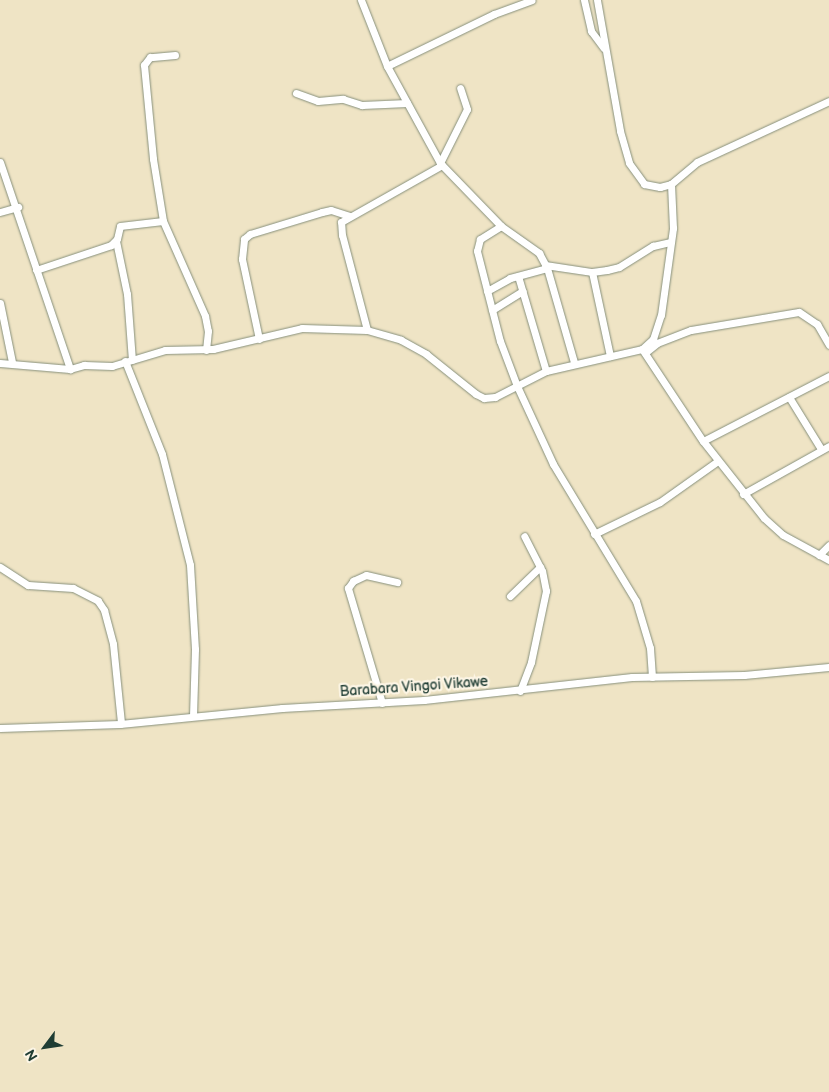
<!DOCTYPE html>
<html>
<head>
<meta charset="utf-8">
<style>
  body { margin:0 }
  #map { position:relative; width:829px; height:1092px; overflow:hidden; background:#efe4c5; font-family:"Balsamiq Sans",sans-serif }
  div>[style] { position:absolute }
  .roads { filter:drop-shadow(0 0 1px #87907c) drop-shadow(0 0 1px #87907c) }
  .minor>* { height:7px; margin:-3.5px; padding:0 3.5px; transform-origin:3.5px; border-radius:3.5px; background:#fff }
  span { translate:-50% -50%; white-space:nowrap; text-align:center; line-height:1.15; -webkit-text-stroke:4.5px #fcf5e5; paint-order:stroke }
  .street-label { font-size:14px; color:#1f3d34 }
  .north { position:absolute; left:20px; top:1022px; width:50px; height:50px; -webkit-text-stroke:4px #fcf5e5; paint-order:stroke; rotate:239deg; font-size:14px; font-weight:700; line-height:20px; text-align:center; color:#1f3d34 }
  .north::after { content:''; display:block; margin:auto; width:18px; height:22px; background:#1f3d34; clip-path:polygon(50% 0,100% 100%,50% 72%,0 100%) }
</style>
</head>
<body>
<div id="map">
  <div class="roads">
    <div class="minor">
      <div style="left:361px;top:0;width:71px;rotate:68.5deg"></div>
      <div style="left:387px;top:66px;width:111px;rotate:61.3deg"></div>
      <div style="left:440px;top:163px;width:88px;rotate:45.9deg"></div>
      <div style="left:501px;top:226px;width:47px;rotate:35.4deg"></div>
      <div style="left:539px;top:253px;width:17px;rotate:62deg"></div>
      <div style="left:547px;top:268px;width:98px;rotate:74deg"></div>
      <div style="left:584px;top:0;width:32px;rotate:77deg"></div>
      <div style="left:591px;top:31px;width:21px;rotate:53deg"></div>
      <div style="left:597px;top:0;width:133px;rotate:80deg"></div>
      <div style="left:620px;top:131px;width:33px;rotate:74deg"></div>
      <div style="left:629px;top:163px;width:26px;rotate:54deg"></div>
      <div style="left:644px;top:184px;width:16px;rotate:11deg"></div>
      <div style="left:660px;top:187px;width:11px;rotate:-15deg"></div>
      <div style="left:175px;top:55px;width:25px;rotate:175deg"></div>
      <div style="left:150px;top:57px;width:10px;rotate:127deg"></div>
      <div style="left:144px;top:65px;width:94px;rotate:84.5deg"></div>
      <div style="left:153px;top:159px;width:63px;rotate:80.8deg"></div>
      <div style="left:163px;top:221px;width:104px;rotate:66.1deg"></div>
      <div style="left:205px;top:316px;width:15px;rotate:79deg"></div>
      <div style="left:208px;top:331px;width:19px;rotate:96deg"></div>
      <div style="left:387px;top:66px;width:119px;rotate:-25.9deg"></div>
      <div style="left:494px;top:14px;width:40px;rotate:-20.2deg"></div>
      <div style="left:296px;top:93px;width:23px;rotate:20deg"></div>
      <div style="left:318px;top:101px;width:25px;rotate:-5deg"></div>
      <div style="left:343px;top:99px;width:20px;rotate:18deg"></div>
      <div style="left:362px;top:105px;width:45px;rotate:-2.5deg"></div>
      <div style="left:0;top:162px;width:219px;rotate:71.3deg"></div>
      <div style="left:440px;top:163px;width:60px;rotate:-63.4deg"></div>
      <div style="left:467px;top:109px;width:22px;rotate:-108deg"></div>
      <div style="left:0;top:212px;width:19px;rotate:-16deg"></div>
      <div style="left:501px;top:226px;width:25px;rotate:148deg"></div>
      <div style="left:480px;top:239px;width:12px;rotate:104deg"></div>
      <div style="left:477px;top:251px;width:93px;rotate:75.7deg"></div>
      <div style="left:500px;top:341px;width:48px;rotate:69.3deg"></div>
      <div style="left:517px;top:386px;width:86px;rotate:65.2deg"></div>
      <div style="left:553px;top:464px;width:160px;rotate:58.8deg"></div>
      <div style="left:636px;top:601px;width:49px;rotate:73.4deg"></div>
      <div style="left:650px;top:648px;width:29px;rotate:86deg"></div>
      <div style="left:116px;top:241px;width:54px;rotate:78.3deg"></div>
      <div style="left:127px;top:294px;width:66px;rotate:85.7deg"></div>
      <div style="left:545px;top:265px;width:48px;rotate:8.5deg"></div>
      <div style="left:592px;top:272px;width:15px;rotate:-8deg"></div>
      <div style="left:607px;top:270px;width:12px;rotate:-14deg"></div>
      <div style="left:619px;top:267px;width:40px;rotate:-32deg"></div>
      <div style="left:653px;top:246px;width:17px;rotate:-13deg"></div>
      <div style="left:36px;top:270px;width:79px;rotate:-18.4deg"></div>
      <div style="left:111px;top:245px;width:8px;rotate:-45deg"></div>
      <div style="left:117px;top:239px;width:13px;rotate:-77deg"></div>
      <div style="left:120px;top:226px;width:43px;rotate:-6.6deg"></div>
      <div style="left:592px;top:272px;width:86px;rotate:77.9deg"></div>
      <div style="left:518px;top:276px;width:99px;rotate:73.6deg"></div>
      <div style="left:487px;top:291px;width:26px;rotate:-29deg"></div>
      <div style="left:510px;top:278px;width:38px;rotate:-15deg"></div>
      <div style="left:0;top:303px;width:60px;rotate:78.5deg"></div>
      <div style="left:492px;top:310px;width:36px;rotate:-32deg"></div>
      <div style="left:367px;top:330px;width:98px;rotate:-104.7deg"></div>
      <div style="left:342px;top:235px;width:13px;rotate:-94deg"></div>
      <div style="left:341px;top:222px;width:116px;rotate:-29.4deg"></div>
      <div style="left:259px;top:339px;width:82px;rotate:-102deg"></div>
      <div style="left:242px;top:259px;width:20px;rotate:-84deg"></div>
      <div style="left:244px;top:239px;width:8px;rotate:-40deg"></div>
      <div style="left:250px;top:234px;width:75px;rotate:-17deg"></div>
      <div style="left:322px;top:212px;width:9px;rotate:-13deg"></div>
      <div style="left:331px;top:210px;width:19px;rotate:18deg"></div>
      <div style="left:642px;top:349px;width:110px;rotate:56.5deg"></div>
      <div style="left:703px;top:441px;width:98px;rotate:51.6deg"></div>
      <div style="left:764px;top:518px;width:25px;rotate:42deg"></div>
      <div style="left:783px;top:535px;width:52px;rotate:28.5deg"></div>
      <div style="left:646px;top:352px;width:14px;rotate:-39deg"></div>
      <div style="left:657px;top:343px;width:36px;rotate:-21deg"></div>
      <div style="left:691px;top:330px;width:109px;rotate:-9.5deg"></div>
      <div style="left:799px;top:312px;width:22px;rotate:34deg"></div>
      <div style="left:817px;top:324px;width:24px;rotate:60deg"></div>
      <div style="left:125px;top:361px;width:100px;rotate:68.3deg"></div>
      <div style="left:162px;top:454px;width:114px;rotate:75.8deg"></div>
      <div style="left:190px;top:565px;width:84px;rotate:86.6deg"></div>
      <div style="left:195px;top:649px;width:67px;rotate:91.7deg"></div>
      <div style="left:0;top:363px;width:70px;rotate:4.9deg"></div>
      <div style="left:70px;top:369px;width:15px;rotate:-16deg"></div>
      <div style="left:84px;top:365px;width:28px;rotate:2deg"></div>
      <div style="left:112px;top:366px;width:55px;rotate:-16.8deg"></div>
      <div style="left:165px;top:350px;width:48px;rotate:-1.2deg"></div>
      <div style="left:213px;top:349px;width:91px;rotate:-13.3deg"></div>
      <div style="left:302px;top:328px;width:65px;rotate:1.8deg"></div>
      <div style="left:367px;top:330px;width:35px;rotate:16deg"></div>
      <div style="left:401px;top:340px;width:29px;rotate:29deg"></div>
      <div style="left:426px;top:354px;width:64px;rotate:38.7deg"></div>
      <div style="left:476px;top:394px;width:9px;rotate:27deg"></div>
      <div style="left:484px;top:398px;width:11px;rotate:-5deg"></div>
      <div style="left:495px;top:397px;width:57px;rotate:-27deg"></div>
      <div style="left:546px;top:371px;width:98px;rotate:-12.9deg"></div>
      <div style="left:642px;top:349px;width:15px;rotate:-42deg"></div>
      <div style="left:653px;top:339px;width:25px;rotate:-72deg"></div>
      <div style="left:661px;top:315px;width:88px;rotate:-82.1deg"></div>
      <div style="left:673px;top:228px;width:44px;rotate:-92.6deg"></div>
      <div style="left:671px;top:184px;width:34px;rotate:-40deg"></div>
      <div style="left:697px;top:162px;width:145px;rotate:-24.8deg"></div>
      <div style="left:789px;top:397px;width:61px;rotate:58.4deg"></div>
      <div style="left:703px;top:441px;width:142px;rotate:-27.3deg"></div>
      <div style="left:743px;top:494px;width:98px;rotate:-29.2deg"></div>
      <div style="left:594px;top:534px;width:73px;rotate:-25.9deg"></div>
      <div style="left:660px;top:502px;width:71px;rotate:-35.3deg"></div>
      <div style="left:819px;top:555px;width:14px;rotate:-45deg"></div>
      <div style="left:0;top:567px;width:33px;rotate:33deg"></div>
      <div style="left:28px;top:585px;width:45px;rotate:3.8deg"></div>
      <div style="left:73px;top:588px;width:28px;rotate:27deg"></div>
      <div style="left:98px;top:601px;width:11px;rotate:56deg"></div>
      <div style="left:104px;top:610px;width:35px;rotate:75deg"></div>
      <div style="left:113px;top:644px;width:79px;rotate:84.2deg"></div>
      <div style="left:510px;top:596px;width:42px;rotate:-44deg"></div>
      <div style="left:520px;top:691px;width:31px;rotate:-69deg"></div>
      <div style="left:531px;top:662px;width:73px;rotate:-78.1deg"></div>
      <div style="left:546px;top:591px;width:20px;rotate:-101deg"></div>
      <div style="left:542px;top:571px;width:39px;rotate:-117deg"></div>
      <div style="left:382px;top:703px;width:120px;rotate:-106.5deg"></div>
      <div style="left:348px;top:588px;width:9px;rotate:-54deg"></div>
      <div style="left:353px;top:581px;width:14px;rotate:-25deg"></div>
      <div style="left:366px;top:575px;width:32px;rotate:13deg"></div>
      <div style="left:0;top:728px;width:120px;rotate:-1.9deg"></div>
      <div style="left:120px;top:724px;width:163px;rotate:-5.6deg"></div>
      <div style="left:282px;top:708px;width:142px;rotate:-3.2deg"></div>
      <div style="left:424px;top:700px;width:209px;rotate:-6.3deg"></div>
      <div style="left:632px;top:677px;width:112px;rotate:-1deg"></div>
      <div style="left:744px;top:675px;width:85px;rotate:-5.4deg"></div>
    </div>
  </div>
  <div class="street-label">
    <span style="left:414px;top:687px;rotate:-4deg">Barabara Vingoi Vikawe</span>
  </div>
  <div class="north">N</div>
</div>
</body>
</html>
